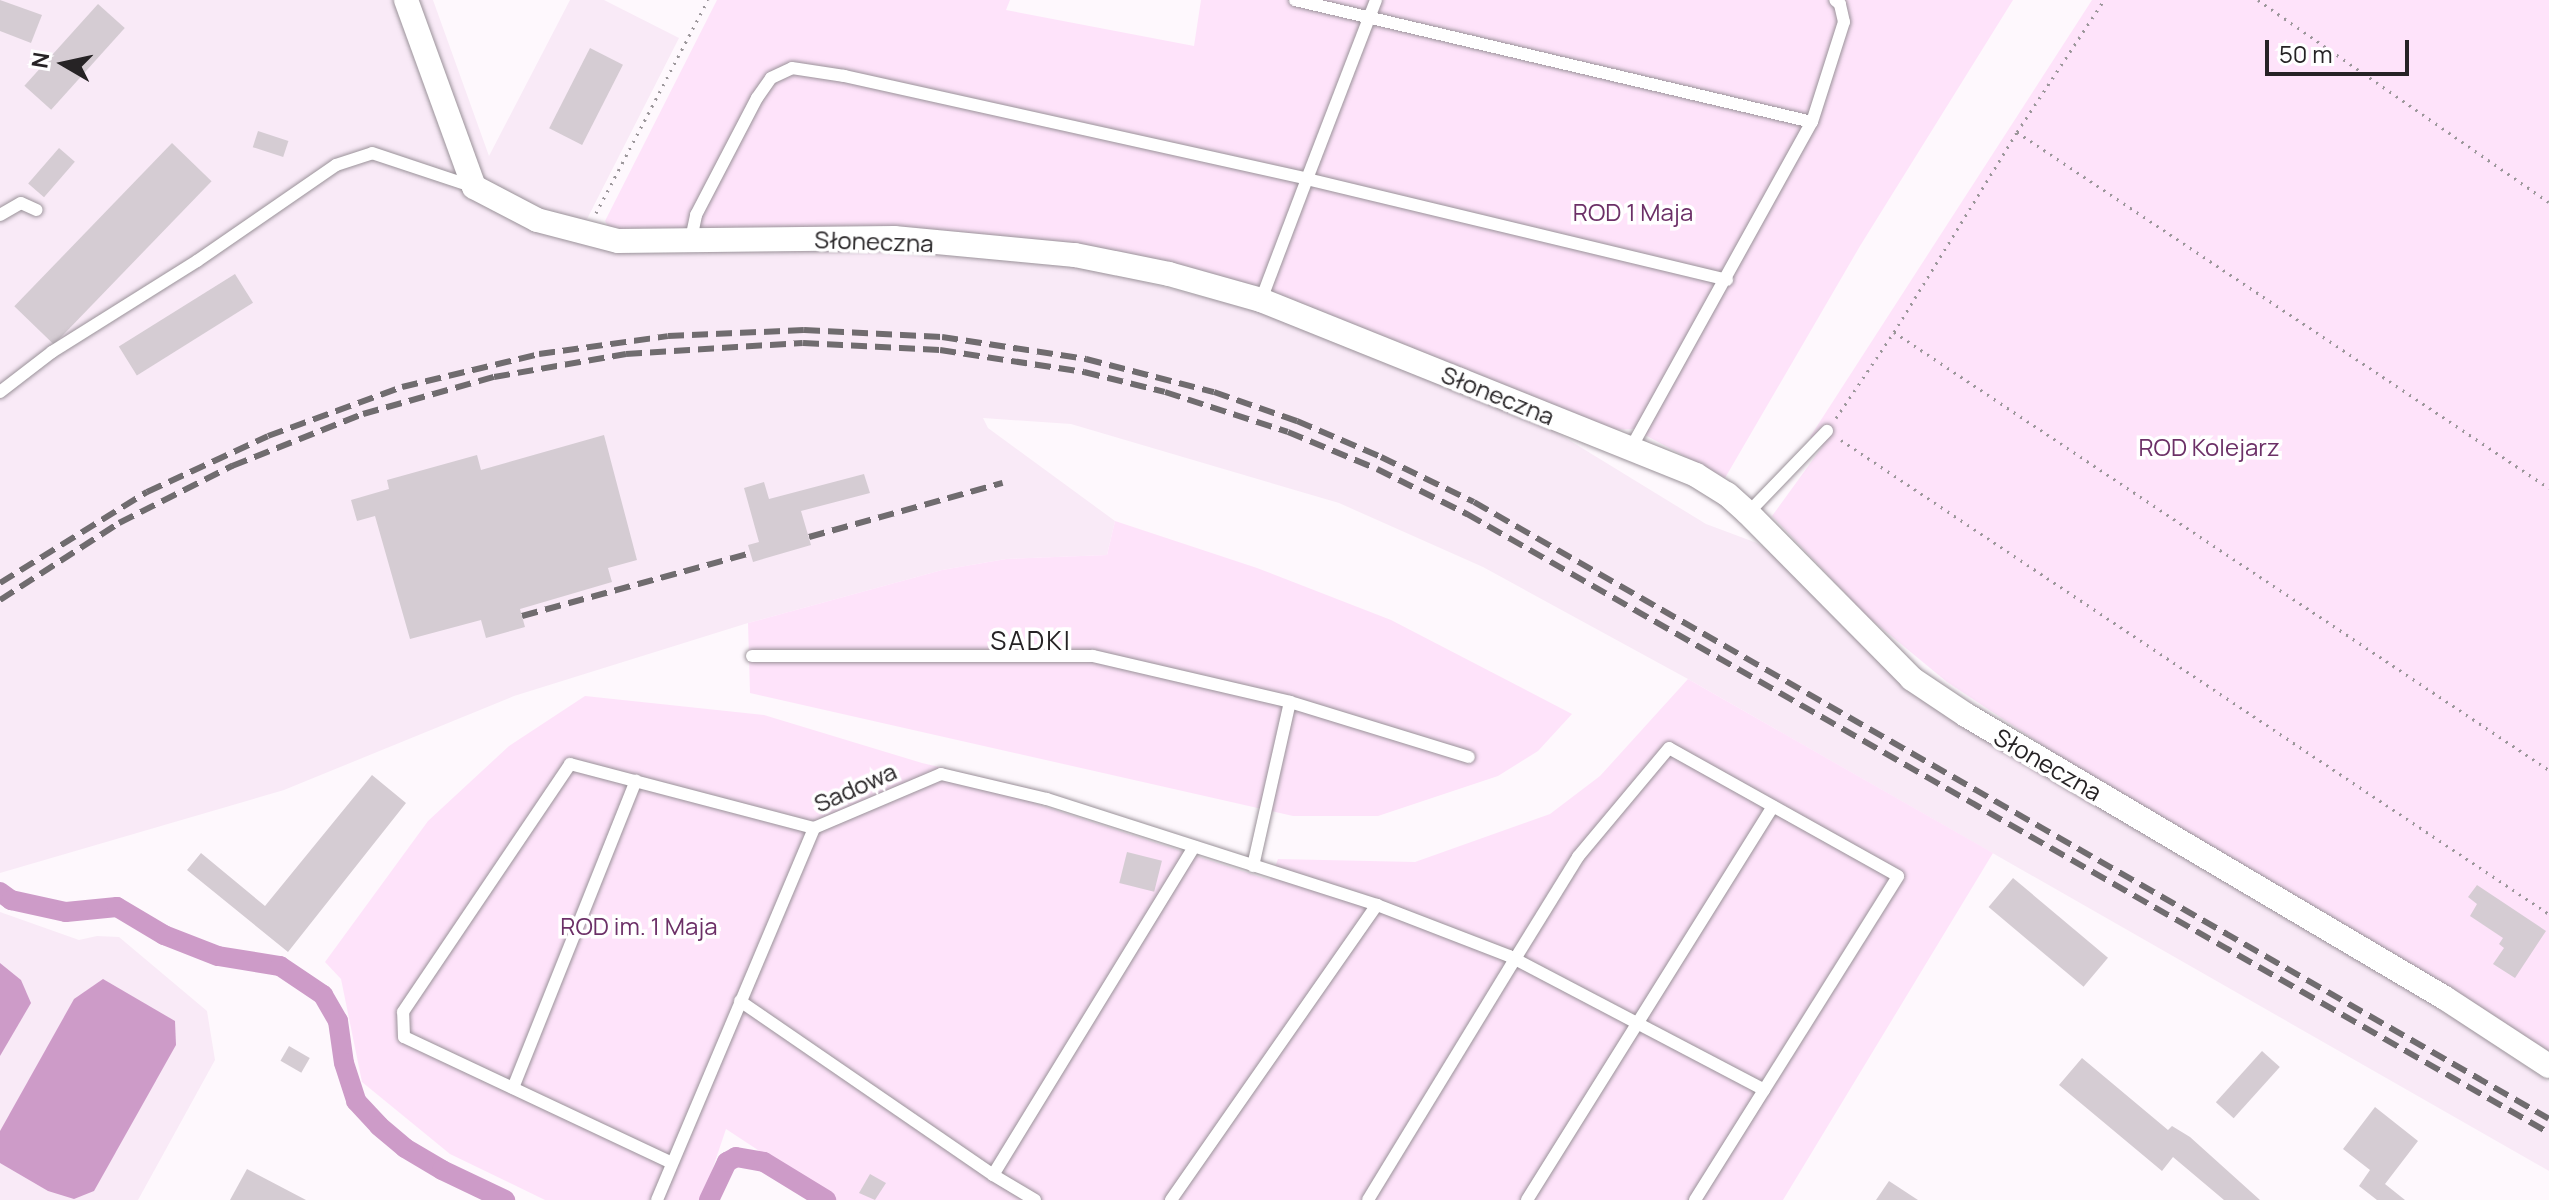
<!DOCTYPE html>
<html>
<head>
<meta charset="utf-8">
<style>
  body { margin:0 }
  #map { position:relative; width:2549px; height:1200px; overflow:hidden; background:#fef8fd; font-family:Manrope,sans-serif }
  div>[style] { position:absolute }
  .built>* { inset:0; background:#f9eaf7 }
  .green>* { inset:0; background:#fee3fa }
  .water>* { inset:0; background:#cd9bc8 }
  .canal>* { height:20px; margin:-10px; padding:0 10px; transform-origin:10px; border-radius:10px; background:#cd9bc8 }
  .building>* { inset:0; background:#d5ccd3; transform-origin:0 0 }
  .path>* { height:3px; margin-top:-1.5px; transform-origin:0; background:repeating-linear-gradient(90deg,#9b969a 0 2px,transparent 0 8px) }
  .roads { filter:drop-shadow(0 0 2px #9a9299) drop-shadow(0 0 2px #9a9299) }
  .lane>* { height:12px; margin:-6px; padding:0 6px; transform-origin:6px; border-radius:6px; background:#fff }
  .street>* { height:24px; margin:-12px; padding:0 12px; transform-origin:12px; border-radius:12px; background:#fff }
  .rail>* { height:6px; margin-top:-3px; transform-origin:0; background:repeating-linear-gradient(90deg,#706c6f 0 16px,transparent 0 24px) }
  span { translate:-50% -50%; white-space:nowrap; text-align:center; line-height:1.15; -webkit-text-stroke:7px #fff; paint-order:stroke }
  .park-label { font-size:24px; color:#6c3067 }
  .street-label { font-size:24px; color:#262325 }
  .neighbourhood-label { font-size:26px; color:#262325; letter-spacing:2px }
  .north { position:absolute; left:24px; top:24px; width:80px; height:80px; -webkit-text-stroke:6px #fff; paint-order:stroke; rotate:279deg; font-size:22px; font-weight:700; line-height:32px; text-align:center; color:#262325 }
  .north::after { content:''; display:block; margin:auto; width:28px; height:36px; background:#262325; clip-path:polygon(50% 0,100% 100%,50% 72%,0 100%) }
  .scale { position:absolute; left:2265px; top:40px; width:144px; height:36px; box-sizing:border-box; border:4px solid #262325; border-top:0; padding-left:10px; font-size:24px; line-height:28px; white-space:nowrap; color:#262325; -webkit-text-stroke:6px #fff; paint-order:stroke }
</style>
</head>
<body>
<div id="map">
  <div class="built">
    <div style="clip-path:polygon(0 0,433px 0,489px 156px,570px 0,604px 0,679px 38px,585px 223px,630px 252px,885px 245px,1086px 267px,1258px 311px,1546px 426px,1706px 524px,1757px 543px,1774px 554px,1879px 658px,2403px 984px,2549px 1082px,2549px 1171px,1688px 679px,1483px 567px,1339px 503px,1071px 424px,983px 418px,988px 428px,1115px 521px,1107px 555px,1006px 559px,942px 570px,748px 623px,514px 696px,284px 790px,0 873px)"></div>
    <div style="clip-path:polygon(0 912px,79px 940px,97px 936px,119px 937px,207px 1011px,215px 1060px,138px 1200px,0 1200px)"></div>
  </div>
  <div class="green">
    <div style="clip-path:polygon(717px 0,1010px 0,1006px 10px,1194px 46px,1201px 0,2013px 0,1860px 246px,1725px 478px,1634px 429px,1611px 430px,1173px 266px,613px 234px,605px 221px)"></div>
    <div style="clip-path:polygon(2092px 0,2549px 0,2549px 1051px,2080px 770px,1947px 682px,1867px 616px,1772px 516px,1822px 447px,1810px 437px)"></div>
    <div style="clip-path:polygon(1115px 521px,1257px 568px,1391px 620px,1572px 714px,1538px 751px,1498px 776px,1378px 816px,1293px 816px,750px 693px,748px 623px,942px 570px,1006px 559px,1107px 555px)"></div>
    <div style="clip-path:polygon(1688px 679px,1993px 853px,1783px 1200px,834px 1200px,726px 1129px,702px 1200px,545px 1200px,450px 1154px,362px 1082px,341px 979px,325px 962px,428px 821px,509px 746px,585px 696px,764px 715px,922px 763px,1037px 790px,1034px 803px,1270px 880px,1278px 859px,1415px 862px,1550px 814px,1600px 776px)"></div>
  </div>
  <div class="water">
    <div style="clip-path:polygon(0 963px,21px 980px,31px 1003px,0 1056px)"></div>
    <div style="clip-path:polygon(103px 979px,175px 1021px,176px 1045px,94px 1191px,74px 1199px,48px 1191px,0 1163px,0 1131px,74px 999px)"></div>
  </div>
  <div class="canal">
    <div style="left:0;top:892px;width:14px;rotate:36deg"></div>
    <div style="left:11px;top:900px;width:56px;rotate:12.3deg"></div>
    <div style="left:66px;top:912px;width:51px;rotate:-5.6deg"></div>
    <div style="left:117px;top:907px;width:55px;rotate:30.8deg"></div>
    <div style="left:164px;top:935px;width:58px;rotate:21.3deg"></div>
    <div style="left:218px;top:956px;width:63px;rotate:9.2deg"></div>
    <div style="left:280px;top:966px;width:52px;rotate:34deg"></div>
    <div style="left:323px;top:995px;width:30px;rotate:60deg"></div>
    <div style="left:338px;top:1021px;width:42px;rotate:81.9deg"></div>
    <div style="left:344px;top:1063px;width:40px;rotate:72deg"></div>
    <div style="left:356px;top:1101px;width:34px;rotate:47deg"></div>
    <div style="left:379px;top:1126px;width:34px;rotate:40deg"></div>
    <div style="left:405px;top:1148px;width:43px;rotate:30.7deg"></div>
    <div style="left:442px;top:1170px;width:70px;rotate:25.5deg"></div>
    <div style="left:709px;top:1200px;width:42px;rotate:-64.7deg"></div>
    <div style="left:727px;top:1162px;width:10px;rotate:-29deg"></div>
    <div style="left:736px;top:1157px;width:28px;rotate:10deg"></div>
    <div style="left:764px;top:1162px;width:73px;rotate:31.5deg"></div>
  </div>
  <div class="building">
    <div style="clip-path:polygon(0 0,42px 15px,31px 43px,0 31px)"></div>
    <div style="left:98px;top:4px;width:36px;height:110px;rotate:42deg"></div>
    <div style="left:590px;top:48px;width:37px;height:90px;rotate:27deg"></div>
    <div style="left:258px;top:131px;width:32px;height:17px;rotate:18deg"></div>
    <div style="left:172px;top:143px;width:55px;height:227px;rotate:44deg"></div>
    <div style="left:59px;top:148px;width:21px;height:47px;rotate:41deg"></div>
    <div style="left:235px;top:274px;width:34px;height:137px;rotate:58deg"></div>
    <div style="clip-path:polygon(604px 435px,637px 560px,608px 568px,612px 582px,520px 609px,525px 627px,486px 638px,481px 620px,410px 639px,375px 516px,357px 521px,351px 500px,389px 489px,387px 480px,477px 455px,481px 470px)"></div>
    <div style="clip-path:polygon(864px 474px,870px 493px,801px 511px,811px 545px,753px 562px,748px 545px,759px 542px,744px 488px,764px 482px,769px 499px)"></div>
    <div style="clip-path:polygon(372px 775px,406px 803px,288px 952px,187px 870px,201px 853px,265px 906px)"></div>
    <div style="left:1127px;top:852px;width:36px;height:32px;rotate:14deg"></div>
    <div style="left:2013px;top:878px;width:124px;height:38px;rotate:40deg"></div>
    <div style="clip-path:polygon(2477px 885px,2546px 931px,2515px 978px,2493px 964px,2504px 948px,2499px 944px,2503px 938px,2470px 916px,2477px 904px,2468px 897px)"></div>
    <div style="left:289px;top:1046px;width:24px;height:17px;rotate:30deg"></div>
    <div style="left:2262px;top:1051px;width:24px;height:69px;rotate:42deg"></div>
    <div style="clip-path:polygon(2082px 1058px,2168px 1130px,2172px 1126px,2190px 1137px,2260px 1200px,2224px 1200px,2173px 1157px,2162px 1171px,2059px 1085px)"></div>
    <div style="clip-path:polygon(2375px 1107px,2418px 1141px,2385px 1184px,2405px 1200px,2377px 1200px,2359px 1186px,2370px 1170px,2343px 1149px)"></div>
    <div style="clip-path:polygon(247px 1169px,306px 1200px,230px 1200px)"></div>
    <div style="clip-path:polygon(870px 1174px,886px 1183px,875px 1200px,859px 1193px)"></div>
    <div style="clip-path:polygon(1889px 1181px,1918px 1200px,1876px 1200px)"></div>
  </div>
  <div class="path">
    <div style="left:2258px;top:0;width:354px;rotate:34.8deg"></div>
    <div style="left:2017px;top:132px;width:158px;rotate:-56.6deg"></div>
    <div style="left:596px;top:213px;width:241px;rotate:-62.3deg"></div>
    <div style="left:1894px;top:332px;width:235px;rotate:-58.4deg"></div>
    <div style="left:2017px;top:132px;width:640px;rotate:33.79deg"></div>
    <div style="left:1836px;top:418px;width:104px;rotate:-56deg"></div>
    <div style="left:1894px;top:332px;width:788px;rotate:33.77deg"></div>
    <div style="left:1841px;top:440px;width:852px;rotate:33.8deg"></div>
  </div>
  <div class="roads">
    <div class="lane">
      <div style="left:1295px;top:0;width:531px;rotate:13.28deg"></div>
      <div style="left:1376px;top:0;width:192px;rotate:111.1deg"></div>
      <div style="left:1307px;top:179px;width:432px;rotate:13.5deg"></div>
      <div style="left:0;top:215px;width:24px;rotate:-30deg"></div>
      <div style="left:21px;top:203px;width:17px;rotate:24deg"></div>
      <div style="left:691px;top:239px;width:25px;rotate:-78deg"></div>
      <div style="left:696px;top:215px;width:132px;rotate:-62.5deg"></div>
      <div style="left:757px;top:98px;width:24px;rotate:-55deg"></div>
      <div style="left:771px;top:78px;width:23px;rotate:-25deg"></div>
      <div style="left:792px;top:68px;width:53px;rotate:8.7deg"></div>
      <div style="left:844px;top:76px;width:474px;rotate:12.5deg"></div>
      <div style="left:1307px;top:179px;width:129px;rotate:110.8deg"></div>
      <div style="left:0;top:392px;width:66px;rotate:-37.6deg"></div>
      <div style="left:52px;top:352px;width:171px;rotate:-32.1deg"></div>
      <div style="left:197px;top:261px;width:169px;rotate:-34.6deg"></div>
      <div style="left:336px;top:165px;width:38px;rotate:-18deg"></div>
      <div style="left:372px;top:153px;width:108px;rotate:18.4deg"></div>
      <div style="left:1631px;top:448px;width:373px;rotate:-61deg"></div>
      <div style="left:1812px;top:122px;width:105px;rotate:-72.3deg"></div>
      <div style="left:1844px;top:22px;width:18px;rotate:-103deg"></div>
      <div style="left:1840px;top:4px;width:6px;rotate:-141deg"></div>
      <div style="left:1748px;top:513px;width:114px;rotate:-46.1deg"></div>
      <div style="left:752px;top:656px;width:341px"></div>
      <div style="left:1093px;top:656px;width:202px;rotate:13.1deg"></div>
      <div style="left:1290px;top:702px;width:187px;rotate:17.1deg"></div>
      <div style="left:1253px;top:866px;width:168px;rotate:-77.3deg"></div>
      <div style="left:740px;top:1001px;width:307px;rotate:34.5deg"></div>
      <div style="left:513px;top:1088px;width:331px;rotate:-68.2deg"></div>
      <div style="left:672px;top:1163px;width:296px;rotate:-154.8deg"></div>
      <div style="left:404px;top:1037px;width:25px;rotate:-92deg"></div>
      <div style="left:403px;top:1012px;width:299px;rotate:-56deg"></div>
      <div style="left:570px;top:764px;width:252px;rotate:14.7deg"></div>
      <div style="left:657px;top:1200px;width:404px;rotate:-67.1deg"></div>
      <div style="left:814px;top:828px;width:138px;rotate:-23deg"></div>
      <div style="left:941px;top:774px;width:109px;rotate:13.3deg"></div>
      <div style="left:1047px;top:799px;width:347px;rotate:17.8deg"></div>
      <div style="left:1377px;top:905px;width:142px;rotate:21.1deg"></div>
      <div style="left:1509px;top:956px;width:7px;rotate:27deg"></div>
      <div style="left:1515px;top:959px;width:281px;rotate:27.7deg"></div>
      <div style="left:1764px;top:1090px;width:252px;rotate:-57.9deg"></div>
      <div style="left:1898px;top:876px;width:262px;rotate:-150.8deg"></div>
      <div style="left:1669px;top:748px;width:142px;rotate:129.9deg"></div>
      <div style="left:1578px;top:857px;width:120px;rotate:121.7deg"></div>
      <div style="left:1515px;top:959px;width:282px;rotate:121.4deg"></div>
      <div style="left:1035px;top:1200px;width:49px;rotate:-149.2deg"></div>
      <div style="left:993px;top:1175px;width:385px;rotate:-58.5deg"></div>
      <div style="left:1171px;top:1200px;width:360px;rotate:-55.1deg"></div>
      <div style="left:1527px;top:1200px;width:464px;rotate:-58deg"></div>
      <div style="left:1695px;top:1200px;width:130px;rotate:-57.9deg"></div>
    </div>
    <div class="street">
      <div style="left:406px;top:0;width:199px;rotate:70deg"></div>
      <div style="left:474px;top:187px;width:71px;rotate:27.6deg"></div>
      <div style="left:537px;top:220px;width:84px;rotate:14.5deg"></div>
      <div style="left:618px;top:241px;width:276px;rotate:-0.6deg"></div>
      <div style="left:894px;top:238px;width:182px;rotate:5.4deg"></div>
      <div style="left:1075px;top:255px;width:96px;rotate:11.4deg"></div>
      <div style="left:1169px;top:274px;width:96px;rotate:15.8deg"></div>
      <div style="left:1261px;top:300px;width:469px;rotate:21.9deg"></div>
      <div style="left:1696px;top:475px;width:36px;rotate:32deg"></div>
      <div style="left:1727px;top:494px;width:28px;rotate:42deg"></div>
      <div style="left:1748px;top:513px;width:233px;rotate:45.3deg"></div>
      <div style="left:1912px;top:679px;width:65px;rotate:33.7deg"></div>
      <div style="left:1966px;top:715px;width:556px;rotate:30.58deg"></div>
      <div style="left:2445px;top:998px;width:124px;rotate:33.2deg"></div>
    </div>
  </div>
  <div class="rail">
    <div style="left:809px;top:537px;width:201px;rotate:-15.6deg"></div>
    <div style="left:0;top:583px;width:173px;rotate:-31.8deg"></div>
    <div style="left:147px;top:492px;width:133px;rotate:-24.8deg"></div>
    <div style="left:268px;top:436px;width:143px;rotate:-20.1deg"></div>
    <div style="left:402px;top:387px;width:141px;rotate:-13.5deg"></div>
    <div style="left:539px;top:354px;width:130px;rotate:-7.9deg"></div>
    <div style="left:668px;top:336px;width:136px;rotate:-2.5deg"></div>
    <div style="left:804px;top:330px;width:138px;rotate:2.9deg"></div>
    <div style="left:942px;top:337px;width:146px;rotate:8.7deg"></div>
    <div style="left:1086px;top:359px;width:132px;rotate:14.5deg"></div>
    <div style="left:1214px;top:392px;width:88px;rotate:19.3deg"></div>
    <div style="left:1297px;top:421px;width:91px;rotate:23.2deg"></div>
    <div style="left:1381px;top:457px;width:103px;rotate:25.8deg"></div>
    <div style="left:1474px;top:502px;width:1239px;rotate:29.85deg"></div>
    <div style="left:0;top:600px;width:142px;rotate:-32.9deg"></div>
    <div style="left:119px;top:523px;width:127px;rotate:-26.8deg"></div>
    <div style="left:232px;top:466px;width:141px;rotate:-21.7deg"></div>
    <div style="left:363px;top:414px;width:136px;rotate:-15.8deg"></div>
    <div style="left:494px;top:377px;width:134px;rotate:-9.9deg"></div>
    <div style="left:626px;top:354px;width:177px;rotate:-3.6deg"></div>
    <div style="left:803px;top:343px;width:137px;rotate:2.9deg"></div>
    <div style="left:940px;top:350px;width:146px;rotate:8.7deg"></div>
    <div style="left:1084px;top:372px;width:83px;rotate:13.9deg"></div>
    <div style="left:1165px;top:392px;width:129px;rotate:18deg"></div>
    <div style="left:1288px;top:432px;width:96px;rotate:22.6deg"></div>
    <div style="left:1377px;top:469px;width:101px;rotate:26.6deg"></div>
    <div style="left:1467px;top:514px;width:1247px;rotate:29.77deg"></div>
    <div style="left:522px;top:616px;width:238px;rotate:-15.4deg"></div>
  </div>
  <div class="park-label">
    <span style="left:1633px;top:212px">ROD 1 Maja</span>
    <span style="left:2209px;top:447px">ROD Kolejarz</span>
    <span style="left:639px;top:926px">ROD im. 1 Maja</span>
  </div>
  <div class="street-label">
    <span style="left:874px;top:241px;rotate:2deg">Słoneczna</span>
    <span style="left:1498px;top:395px;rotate:22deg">Słoneczna</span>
    <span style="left:2048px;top:764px;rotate:30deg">Słoneczna</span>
    <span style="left:855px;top:787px;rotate:-24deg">Sadowa</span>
  </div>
  <div class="neighbourhood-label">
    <span style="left:1031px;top:641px">SADKI</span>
  </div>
  <div class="north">N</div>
  <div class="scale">50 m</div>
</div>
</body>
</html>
